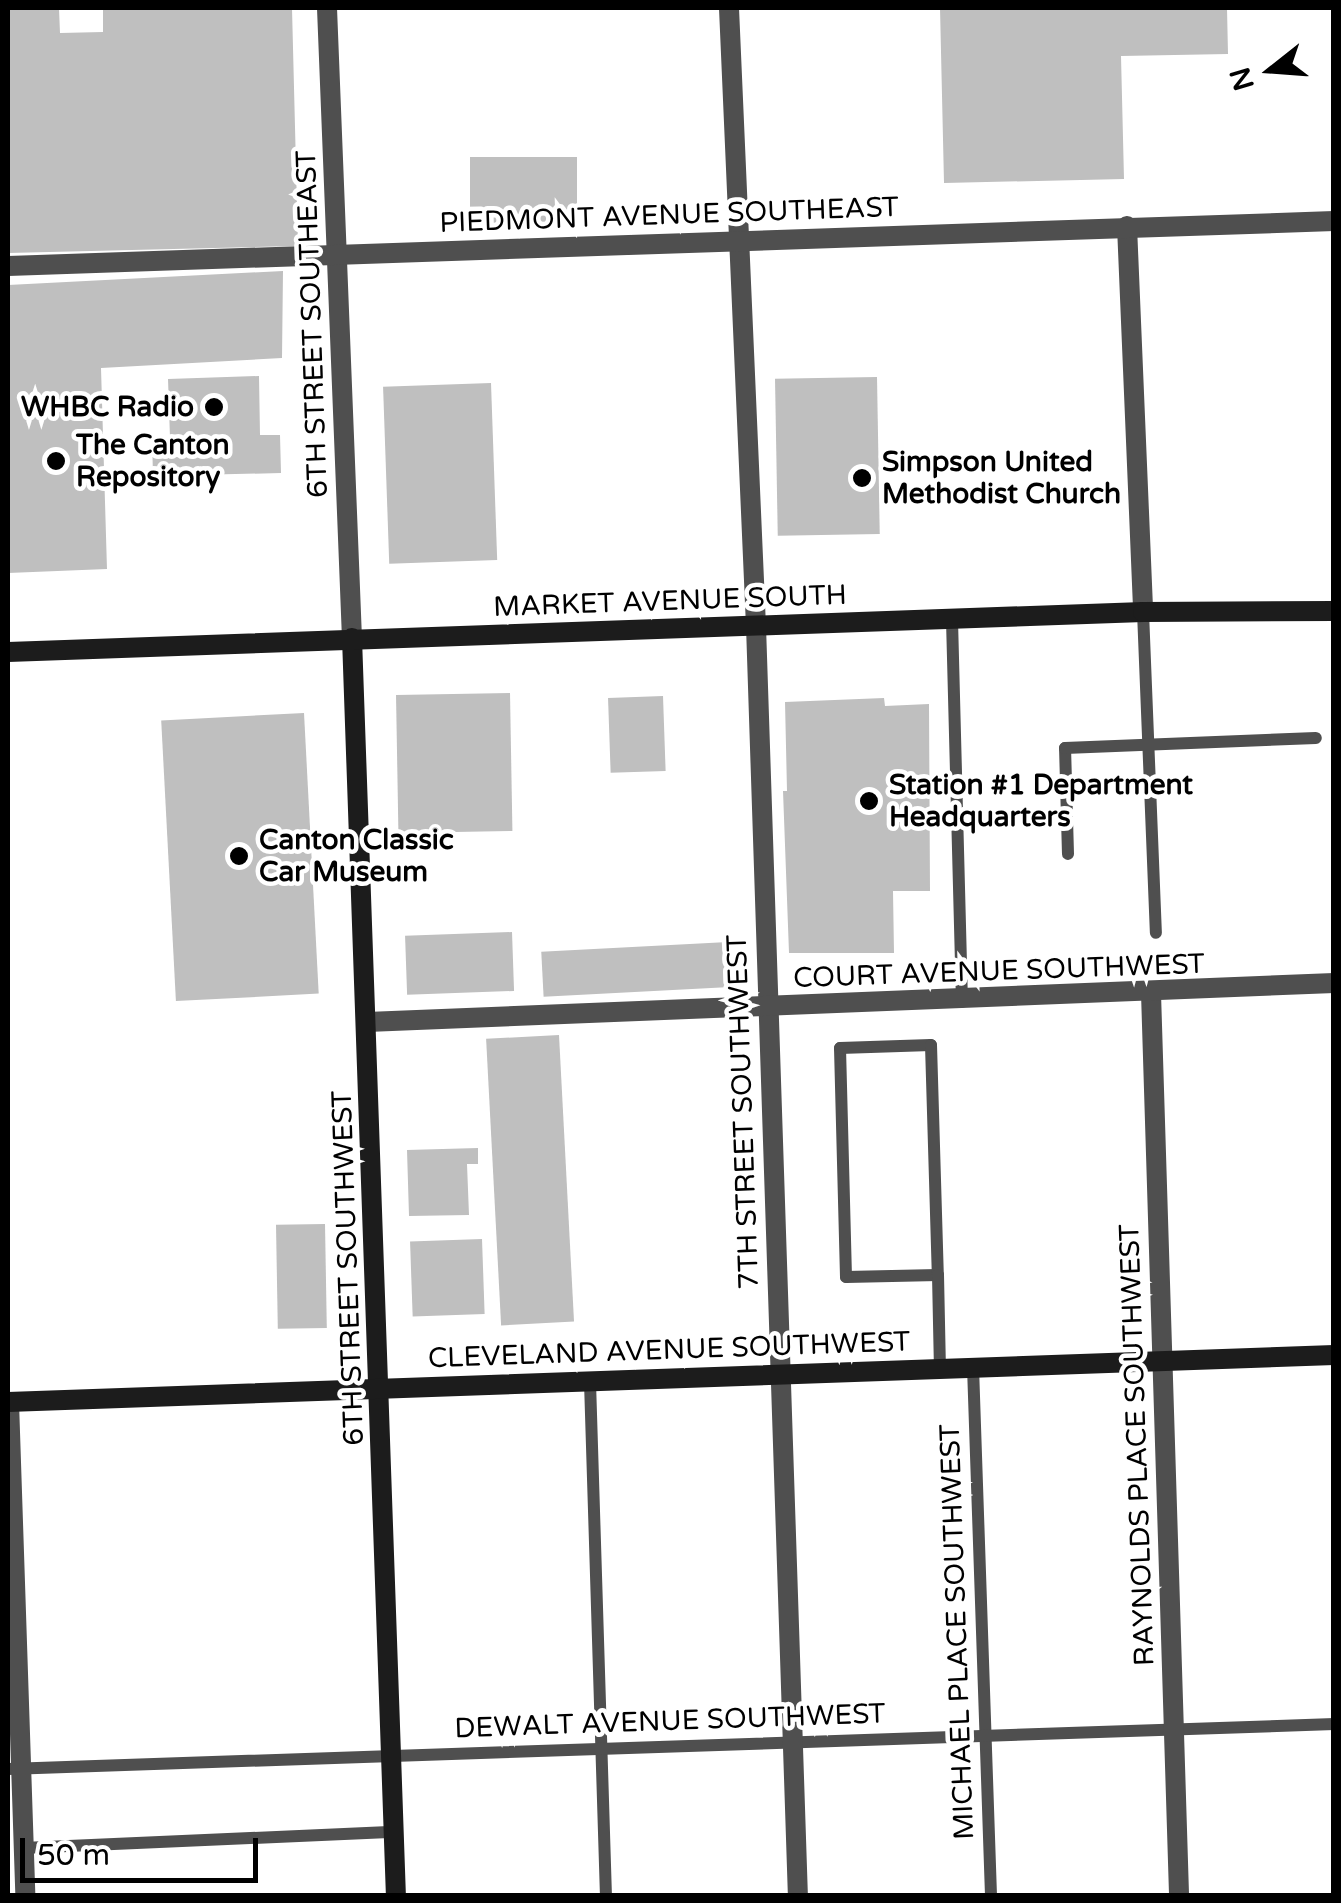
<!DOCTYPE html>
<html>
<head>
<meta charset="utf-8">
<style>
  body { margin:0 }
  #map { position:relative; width:1341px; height:1903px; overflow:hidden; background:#fff; font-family:"Varela Round",sans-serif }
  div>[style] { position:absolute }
  .building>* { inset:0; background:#bfbfbf; transform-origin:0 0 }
  .lane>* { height:12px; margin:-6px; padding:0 6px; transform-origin:6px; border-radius:6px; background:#4f4f4f }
  .street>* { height:20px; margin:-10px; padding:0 10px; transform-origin:10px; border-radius:10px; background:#4f4f4f }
  .secondary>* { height:20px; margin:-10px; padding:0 10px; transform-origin:10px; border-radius:10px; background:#1c1c1c }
  .dots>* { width:28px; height:28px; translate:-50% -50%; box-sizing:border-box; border:5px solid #fff; border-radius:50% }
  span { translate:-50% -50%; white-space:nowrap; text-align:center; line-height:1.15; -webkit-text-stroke:9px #fff; paint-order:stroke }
  .street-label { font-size:28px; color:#000 }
  .poi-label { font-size:28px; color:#000; font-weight:700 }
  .right { translate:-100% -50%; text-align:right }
  .left { translate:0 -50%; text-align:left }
  .frame { position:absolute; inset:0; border:10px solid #000; pointer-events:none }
  .north { position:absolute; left:1221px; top:20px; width:100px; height:100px; -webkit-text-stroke:8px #fff; paint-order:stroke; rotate:253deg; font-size:28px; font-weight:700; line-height:40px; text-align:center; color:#000 }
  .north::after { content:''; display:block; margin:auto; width:35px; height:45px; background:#000; clip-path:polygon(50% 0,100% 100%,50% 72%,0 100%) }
  .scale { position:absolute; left:20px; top:1838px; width:238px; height:45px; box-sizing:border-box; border:5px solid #000; border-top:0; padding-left:12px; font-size:30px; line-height:35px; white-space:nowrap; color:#000; -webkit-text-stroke:8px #fff; paint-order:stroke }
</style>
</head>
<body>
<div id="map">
  <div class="building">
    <div style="clip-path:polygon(8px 8px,59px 8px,60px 33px,103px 32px,103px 8px,292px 8px,298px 246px,8px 253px)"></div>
    <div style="clip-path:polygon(940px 8px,1227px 8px,1228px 54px,1121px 56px,1124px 179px,944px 183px)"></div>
    <div style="left:470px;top:157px;width:107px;height:66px"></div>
    <div style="clip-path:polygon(283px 271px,282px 358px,101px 368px,107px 569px,8px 573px,8px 285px)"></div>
    <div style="clip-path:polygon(259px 376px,260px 435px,280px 435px,281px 473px,153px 476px,152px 438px,170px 438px,168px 379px)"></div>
    <div style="left:877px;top:377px;width:157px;height:102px;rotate:89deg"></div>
    <div style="left:491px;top:383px;width:177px;height:108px;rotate:88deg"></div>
    <div style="left:510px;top:693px;width:138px;height:114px;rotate:89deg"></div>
    <div style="left:663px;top:696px;width:75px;height:55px;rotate:88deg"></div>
    <div style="clip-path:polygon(884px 698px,885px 706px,929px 704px,930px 891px,893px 891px,894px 953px,789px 953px,783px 791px,787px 791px,785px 702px)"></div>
    <div style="left:304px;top:713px;width:281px;height:143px;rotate:87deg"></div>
    <div style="left:512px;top:932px;width:59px;height:107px;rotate:88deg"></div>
    <div style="left:728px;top:942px;width:45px;height:187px;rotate:87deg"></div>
    <div style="left:559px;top:1035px;width:287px;height:73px;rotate:87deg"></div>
    <div style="clip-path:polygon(478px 1148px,478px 1164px,467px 1164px,469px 1215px,409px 1216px,407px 1150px)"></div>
    <div style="left:325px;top:1224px;width:104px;height:49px;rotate:89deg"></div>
    <div style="left:482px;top:1239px;width:75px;height:72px;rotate:88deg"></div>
  </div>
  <div class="lane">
    <div style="left:1143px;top:612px;width:321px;rotate:87.7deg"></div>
    <div style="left:952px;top:620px;width:382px;rotate:88.5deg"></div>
    <div style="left:1068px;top:854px;width:106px;rotate:-91.6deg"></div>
    <div style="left:1065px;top:748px;width:251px;rotate:-2.3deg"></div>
    <div style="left:938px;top:1275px;width:92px;rotate:178.8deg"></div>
    <div style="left:846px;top:1277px;width:229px;rotate:-91.5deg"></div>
    <div style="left:840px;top:1048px;width:91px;rotate:-1.9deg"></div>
    <div style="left:931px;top:1045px;width:230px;rotate:88.3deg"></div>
    <div style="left:938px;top:1275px;width:93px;rotate:88.8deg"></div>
    <div style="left:973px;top:1367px;width:529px;rotate:88.05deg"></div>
    <div style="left:590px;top:1382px;width:514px;rotate:88.22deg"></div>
    <div style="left:8px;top:1769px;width:1327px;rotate:-1.94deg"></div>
    <div style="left:23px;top:1848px;width:372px;rotate:-2.5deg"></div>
  </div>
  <div class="street">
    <div style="left:327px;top:8px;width:630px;rotate:87.73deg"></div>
    <div style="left:729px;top:8px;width:619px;rotate:87.5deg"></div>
    <div style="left:756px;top:626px;width:1271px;rotate:88.11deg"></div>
    <div style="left:1127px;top:226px;width:386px;rotate:87.6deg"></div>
    <div style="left:8px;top:266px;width:1327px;rotate:-1.94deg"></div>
    <div style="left:1151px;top:993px;width:903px;rotate:88.22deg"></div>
    <div style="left:367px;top:1022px;width:968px;rotate:-2.31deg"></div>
    <div style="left:9px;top:1402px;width:494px;rotate:88.1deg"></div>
  </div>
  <div class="secondary">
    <div style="left:352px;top:638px;width:1259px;rotate:88deg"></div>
    <div style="left:8px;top:652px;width:1136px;rotate:-2.02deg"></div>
    <div style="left:1143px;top:612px;width:191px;rotate:-0.3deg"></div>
    <div style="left:8px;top:1402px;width:1327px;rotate:-2.03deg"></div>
  </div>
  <div class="dots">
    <div style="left:214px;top:407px;background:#000"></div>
    <div style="left:56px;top:461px;background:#000"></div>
    <div style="left:862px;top:478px;background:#000"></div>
    <div style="left:869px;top:801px;background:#000"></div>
    <div style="left:239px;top:856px;background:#000"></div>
  </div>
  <div class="street-label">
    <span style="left:669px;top:215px;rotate:-2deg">PIEDMONT AVENUE SOUTHEAST</span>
    <span style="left:312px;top:324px;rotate:-92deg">6TH STREET SOUTHEAST</span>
    <span style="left:670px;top:601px;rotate:-2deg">MARKET AVENUE SOUTH</span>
    <span style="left:999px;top:971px;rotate:-2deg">COURT AVENUE SOUTHWEST</span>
    <span style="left:743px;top:1112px;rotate:-92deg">7TH STREET SOUTHWEST</span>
    <span style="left:348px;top:1268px;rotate:-92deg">6TH STREET SOUTHWEST</span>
    <span style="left:669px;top:1350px;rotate:-2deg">CLEVELAND AVENUE SOUTHWEST</span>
    <span style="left:1137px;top:1445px;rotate:-92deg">RAYNOLDS PLACE SOUTHWEST</span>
    <span style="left:957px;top:1632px;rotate:-92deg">MICHAEL PLACE SOUTHWEST</span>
    <span style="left:670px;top:1721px;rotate:-2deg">DEWALT AVENUE SOUTHWEST</span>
  </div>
  <div class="poi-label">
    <span class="right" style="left:194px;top:407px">WHBC Radio</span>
    <span class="left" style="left:76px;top:461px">The Canton<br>Repository</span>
    <span class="left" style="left:882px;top:478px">Simpson United<br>Methodist Church</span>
    <span class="left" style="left:889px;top:801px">Station #1 Department<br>Headquarters</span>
    <span class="left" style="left:259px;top:856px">Canton Classic<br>Car Museum</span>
  </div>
  <div class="frame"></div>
  <div class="north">N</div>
  <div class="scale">50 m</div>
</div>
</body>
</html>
